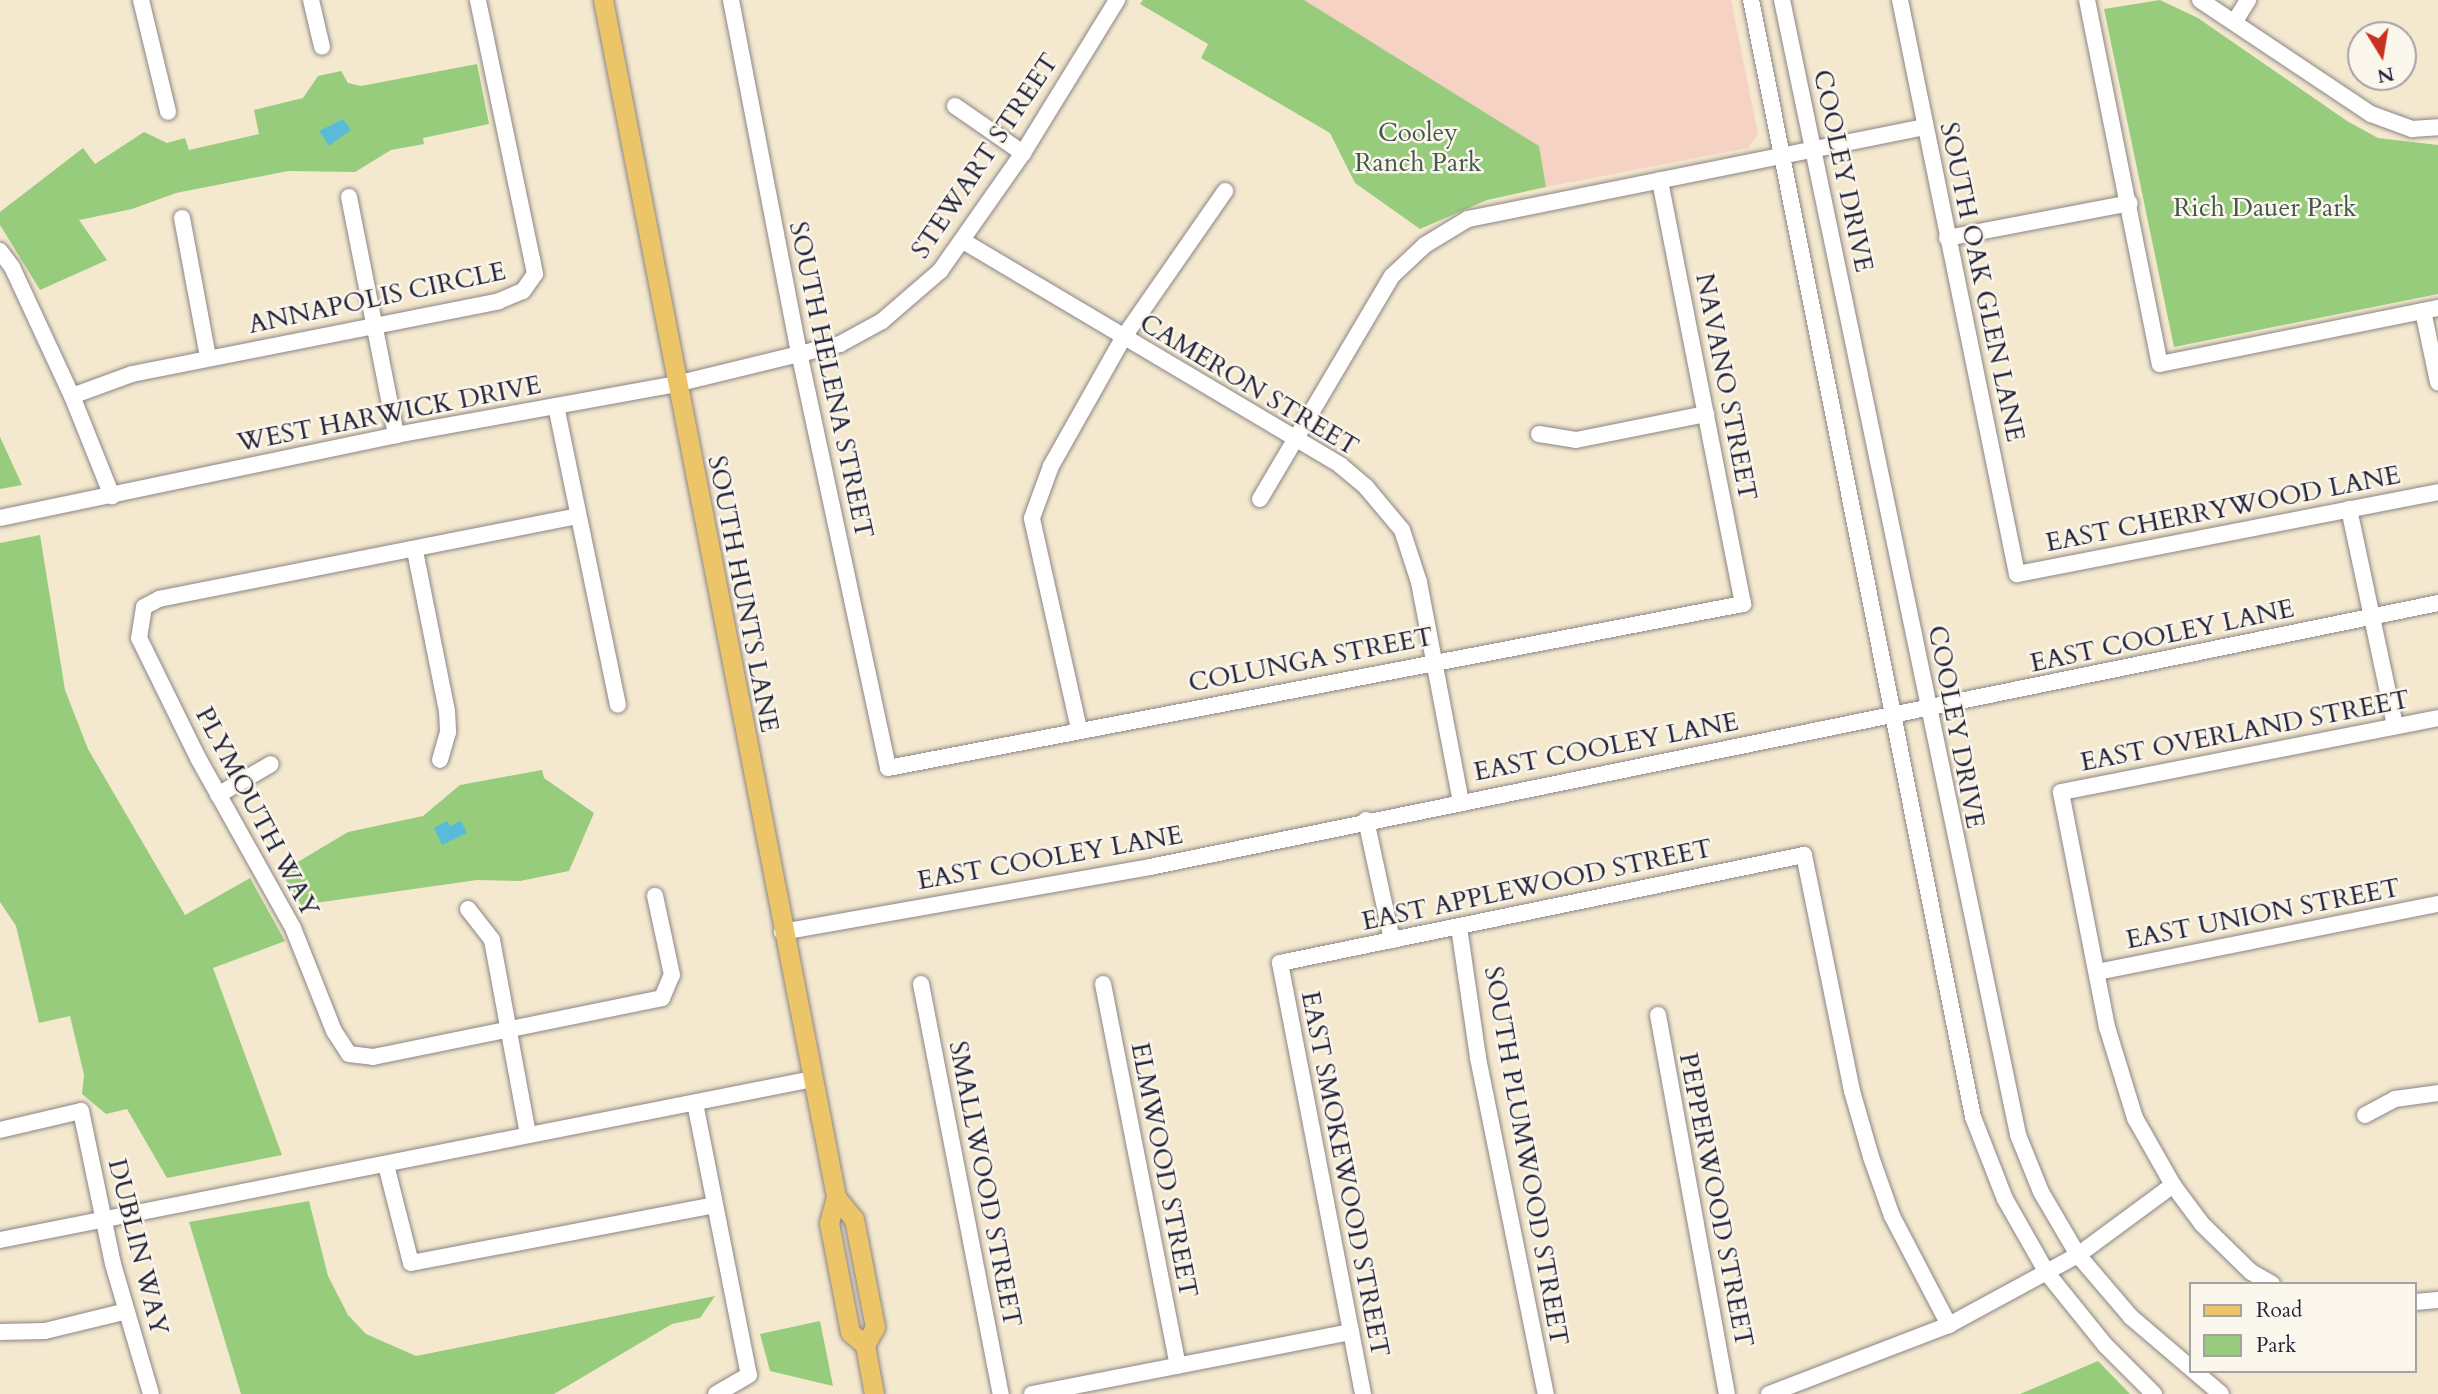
<!DOCTYPE html>
<html>
<head>
<meta charset="utf-8">
<style>
  body { margin:0 }
  #map { position:relative; width:2438px; height:1394px; overflow:hidden; background:#f4e8cf; font-family:Cardo,serif }
  div>[style] { position:absolute }
  .built>* { inset:0; background:#f6d2c5 }
  .green>* { inset:0; background:#97cc7d }
  .water>* { inset:0; background:#5abbd8 }
  .roads { filter:drop-shadow(0 0 2px #8b8585) drop-shadow(0 0 2px #8b8585) }
  .minor>* { height:16px; margin:-8px; padding:0 8px; transform-origin:8px; border-radius:8px; background:#fff }
  .major>* { height:19px; margin:-9.5px; padding:0 9.5px; transform-origin:9.5px; border-radius:9.5px; background:#edc569 }
  span { translate:-50% -50%; white-space:nowrap; text-align:center; line-height:1.15; -webkit-text-stroke:5px #fbf7ec; paint-order:stroke }
  .park-label { font-size:26px; color:#45554f }
  .street-label { font-size:26px; color:#22223b }
  .legend { position:absolute; left:2189px; top:1282px; width:228px; height:91px; box-sizing:border-box; background:#fbf7ec; border:2px solid #a4a2a5; margin:0; padding:9px 12px; list-style:none; font-size:21px; color:#22223b }
  .legend li { display:flex; align-items:center; gap:14px; height:35px }
  .legend b { width:35px; border:2px solid #a4a2a5 }
  .north { position:absolute; left:2347px; top:21px; width:70px; height:70px; box-sizing:border-box; background:#fbf7ec; border:2px solid #a4a2a5; border-radius:50%; rotate:169deg; font-size:19px; font-weight:700; line-height:28px; text-align:center; color:#22223b }
  .north::after { content:''; display:block; margin:auto; width:24px; height:32px; background:#c8321e; clip-path:polygon(50% 0,100% 100%,50% 72%,0 100%) }
</style>
</head>
<body>
<div id="map">
  <div class="built">
    <div style="clip-path:polygon(1304px 0,1731px 0,1758px 134px,1748px 148px,1546px 187px,1538px 146px)"></div>
  </div>
  <div class="green">
    <div style="clip-path:polygon(1143px 0,1304px 0,1539px 146px,1546px 187px,1487px 200px,1420px 229px,1355px 183px,1330px 133px,1201px 58px,1208px 44px,1140px 4px)"></div>
    <div style="clip-path:polygon(2160px 0,2198px 18px,2347px 121px,2378px 138px,2438px 145px,2438px 294px,2174px 347px,2104px 9px)"></div>
    <div style="clip-path:polygon(477px 64px,489px 124px,423px 138px,424px 144px,391px 150px,355px 172px,288px 171px,176px 193px,132px 209px,79px 220px,107px 260px,40px 290px,0 225px,0 212px,83px 148px,95px 164px,144px 132px,167px 143px,185px 138px,189px 150px,259px 134px,254px 110px,303px 98px,318px 76px,341px 71px,348px 83px,361px 86px)"></div>
    <div style="clip-path:polygon(0 437px,22px 485px,0 489px)"></div>
    <div style="clip-path:polygon(40px 535px,65px 690px,88px 749px,185px 915px,250px 878px,285px 941px,213px 968px,282px 1155px,167px 1178px,127px 1109px,106px 1114px,82px 1094px,84px 1075px,70px 1016px,39px 1023px,16px 926px,0 902px,0 543px)"></div>
    <div style="clip-path:polygon(542px 770px,544px 778px,594px 813px,569px 871px,520px 881px,477px 880px,301px 905px,281px 872px,348px 832px,423px 816px,460px 785px)"></div>
    <div style="clip-path:polygon(309px 1201px,328px 1276px,348px 1315px,366px 1334px,416px 1356px,715px 1296px,700px 1318px,672px 1324px,554px 1394px,241px 1394px,189px 1222px)"></div>
    <div style="clip-path:polygon(820px 1321px,833px 1386px,770px 1371px,760px 1334px)"></div>
    <div style="clip-path:polygon(2098px 1361px,2130px 1394px,2020px 1394px)"></div>
  </div>
  <div class="water">
    <div style="clip-path:polygon(343px 119px,351px 130px,329px 146px,319px 131px)"></div>
    <div style="clip-path:polygon(447px 821px,450px 826px,461px 821px,467px 833px,442px 845px,434px 828px)"></div>
  </div>
  <div class="roads">
    <div class="minor">
      <div style="left:141px;top:0;width:115px;rotate:76.4deg"></div>
      <div style="left:311px;top:0;width:48px;rotate:76.8deg"></div>
      <div style="left:731px;top:0;width:364px;rotate:79.1deg"></div>
      <div style="left:800px;top:357px;width:420px;rotate:77.9deg"></div>
      <div style="left:888px;top:768px;width:871px;rotate:-10.86deg"></div>
      <div style="left:1743px;top:604px;width:432px;rotate:-101.1deg"></div>
      <div style="left:1751px;top:0;width:1139px;rotate:78.76deg"></div>
      <div style="left:1973px;top:1117px;width:88px;rotate:68.7deg"></div>
      <div style="left:2005px;top:1199px;width:85px;rotate:60.4deg"></div>
      <div style="left:2047px;top:1273px;width:94px;rotate:51.1deg"></div>
      <div style="left:2106px;top:1346px;width:68px;rotate:45deg"></div>
      <div style="left:1782px;top:0;width:1159px;rotate:78.25deg"></div>
      <div style="left:2018px;top:1135px;width:61px;rotate:68deg"></div>
      <div style="left:2041px;top:1192px;width:73px;rotate:59.6deg"></div>
      <div style="left:2078px;top:1255px;width:82px;rotate:49.5deg"></div>
      <div style="left:2131px;top:1317px;width:118px;rotate:40.5deg"></div>
      <div style="left:1900px;top:0;width:586px;rotate:78.48deg"></div>
      <div style="left:2017px;top:574px;width:429px;rotate:-11deg"></div>
      <div style="left:2087px;top:0;width:371px;rotate:78.7deg"></div>
      <div style="left:2160px;top:364px;width:284px;rotate:-11.4deg"></div>
      <div style="left:2200px;top:0;width:206px;rotate:33.7deg"></div>
      <div style="left:2371px;top:114px;width:44px;rotate:20.1deg"></div>
      <div style="left:2412px;top:129px;width:26px;rotate:-4deg"></div>
      <div style="left:2235px;top:21px;width:25px;rotate:-58deg"></div>
      <div style="left:955px;top:106px;width:83px;rotate:34.7deg"></div>
      <div style="left:349px;top:197px;width:243px;rotate:78.8deg"></div>
      <div style="left:182px;top:218px;width:141px;rotate:79.4deg"></div>
      <div style="left:1947px;top:238px;width:186px;rotate:-10.8deg"></div>
      <div style="left:963px;top:241px;width:439px;rotate:30.7deg"></div>
      <div style="left:1340px;top:465px;width:34px;rotate:40deg"></div>
      <div style="left:1366px;top:487px;width:56px;rotate:50.1deg"></div>
      <div style="left:1402px;top:530px;width:55px;rotate:71.9deg"></div>
      <div style="left:1419px;top:582px;width:224px;rotate:79.2deg"></div>
      <div style="left:0;top:251px;width:20px;rotate:53deg"></div>
      <div style="left:12px;top:267px;width:142px;rotate:65.1deg"></div>
      <div style="left:72px;top:396px;width:108px;rotate:68.2deg"></div>
      <div style="left:2423px;top:311px;width:73px;rotate:78.1deg"></div>
      <div style="left:72px;top:396px;width:64px;rotate:-20.1deg"></div>
      <div style="left:132px;top:374px;width:374px;rotate:-11.2deg"></div>
      <div style="left:499px;top:301px;width:26px;rotate:-23deg"></div>
      <div style="left:523px;top:291px;width:21px;rotate:-55deg"></div>
      <div style="left:535px;top:274px;width:15px;rotate:-101deg"></div>
      <div style="left:532px;top:259px;width:265px;rotate:-101.8deg"></div>
      <div style="left:556px;top:406px;width:305px;rotate:78.3deg"></div>
      <div style="left:1539px;top:434px;width:37px;rotate:9deg"></div>
      <div style="left:1576px;top:440px;width:133px;rotate:-11.3deg"></div>
      <div style="left:1260px;top:499px;width:259px;rotate:-59.4deg"></div>
      <div style="left:1392px;top:276px;width:45px;rotate:-43.2deg"></div>
      <div style="left:1425px;top:245px;width:50px;rotate:-31.2deg"></div>
      <div style="left:1468px;top:219px;width:466px;rotate:-11.4deg"></div>
      <div style="left:2349px;top:509px;width:222px;rotate:78deg"></div>
      <div style="left:578px;top:516px;width:427px;rotate:168.8deg"></div>
      <div style="left:159px;top:599px;width:17px;rotate:152deg"></div>
      <div style="left:144px;top:607px;width:31px;rotate:99deg"></div>
      <div style="left:139px;top:638px;width:134px;rotate:63.8deg"></div>
      <div style="left:198px;top:758px;width:195px;rotate:60.8deg"></div>
      <div style="left:293px;top:928px;width:111px;rotate:68.3deg"></div>
      <div style="left:334px;top:1031px;width:27px;rotate:57deg"></div>
      <div style="left:349px;top:1054px;width:24px;rotate:7deg"></div>
      <div style="left:373px;top:1057px;width:295px;rotate:-11.5deg"></div>
      <div style="left:662px;top:998px;width:25px;rotate:-67deg"></div>
      <div style="left:672px;top:975px;width:81px;rotate:-102.1deg"></div>
      <div style="left:0;top:518px;width:405px;rotate:-11.8deg"></div>
      <div style="left:396px;top:435px;width:285px;rotate:-10.3deg"></div>
      <div style="left:676px;top:384px;width:169px;rotate:-13.7deg"></div>
      <div style="left:840px;top:344px;width:48px;rotate:-28.7deg"></div>
      <div style="left:882px;top:321px;width:77px;rotate:-40.8deg"></div>
      <div style="left:940px;top:271px;width:144px;rotate:-54.9deg"></div>
      <div style="left:1023px;top:153px;width:180px;rotate:-58.4deg"></div>
      <div style="left:415px;top:551px;width:163px;rotate:78.7deg"></div>
      <div style="left:447px;top:711px;width:21px;rotate:87deg"></div>
      <div style="left:448px;top:732px;width:29px;rotate:106deg"></div>
      <div style="left:1079px;top:729px;width:216px;rotate:-102.6deg"></div>
      <div style="left:1032px;top:518px;width:55px;rotate:-69.9deg"></div>
      <div style="left:1051px;top:466px;width:147px;rotate:-60.6deg"></div>
      <div style="left:1123px;top:338px;width:179px;rotate:-55.2deg"></div>
      <div style="left:218px;top:795px;width:61px;rotate:-30.3deg"></div>
      <div style="left:1366px;top:820px;width:123px;rotate:77.8deg"></div>
      <div style="left:468px;top:909px;width:39px;rotate:52deg"></div>
      <div style="left:492px;top:940px;width:197px;rotate:79.5deg"></div>
      <div style="left:1459px;top:927px;width:132px;rotate:81.7deg"></div>
      <div style="left:1478px;top:1058px;width:343px;rotate:78.6deg"></div>
      <div style="left:782px;top:932px;width:374px;rotate:-10deg"></div>
      <div style="left:1150px;top:867px;width:1315px;rotate:-11.58deg"></div>
      <div style="left:2097px;top:972px;width:348px;rotate:-11.3deg"></div>
      <div style="left:921px;top:984px;width:418px;rotate:79deg"></div>
      <div style="left:1103px;top:984px;width:389px;rotate:78.9deg"></div>
      <div style="left:1658px;top:1015px;width:385px;rotate:79.7deg"></div>
      <div style="left:695px;top:1103px;width:277px;rotate:78.8deg"></div>
      <div style="left:749px;top:1375px;width:38px;rotate:150deg"></div>
      <div style="left:2365px;top:1115px;width:34px;rotate:-28deg"></div>
      <div style="left:2395px;top:1099px;width:43px;rotate:-7.9deg"></div>
      <div style="left:0;top:1130px;width:83px;rotate:-13.2deg"></div>
      <div style="left:81px;top:1111px;width:156px;rotate:78.2deg"></div>
      <div style="left:113px;top:1264px;width:135px;rotate:73.7deg"></div>
      <div style="left:386px;top:1165px;width:101px;rotate:75.7deg"></div>
      <div style="left:411px;top:1263px;width:309px;rotate:-10.8deg"></div>
      <div style="left:0;top:1240px;width:828px;rotate:-11.21deg"></div>
      <div style="left:2272px;top:1284px;width:24px;rotate:-150deg"></div>
      <div style="left:2251px;top:1272px;width:69px;rotate:-135.6deg"></div>
      <div style="left:2202px;top:1224px;width:49px;rotate:-126.6deg"></div>
      <div style="left:2173px;top:1185px;width:77px;rotate:-119.6deg"></div>
      <div style="left:2135px;top:1118px;width:95px;rotate:-107.1deg"></div>
      <div style="left:2107px;top:1027px;width:239px;rotate:-101.1deg"></div>
      <div style="left:2061px;top:792px;width:384px;rotate:-11.1deg"></div>
      <div style="left:2415px;top:1302px;width:23px;rotate:-5deg"></div>
      <div style="left:0;top:1332px;width:45px;rotate:-1.3deg"></div>
      <div style="left:45px;top:1331px;width:84px;rotate:-13.7deg"></div>
      <div style="left:1032px;top:1394px;width:325px;rotate:-11deg"></div>
      <div style="left:1363px;top:1394px;width:439px;rotate:-100.9deg"></div>
      <div style="left:1280px;top:963px;width:535px;rotate:-11.65deg"></div>
      <div style="left:1804px;top:855px;width:241px;rotate:78.5deg"></div>
      <div style="left:1852px;top:1091px;width:69px;rotate:73.9deg"></div>
      <div style="left:1871px;top:1157px;width:63px;rotate:70.4deg"></div>
      <div style="left:1892px;top:1216px;width:123px;rotate:62.4deg"></div>
      <div style="left:1769px;top:1394px;width:193px;rotate:-21deg"></div>
      <div style="left:1949px;top:1325px;width:147px;rotate:-28.5deg"></div>
      <div style="left:2078px;top:1255px;width:118px;rotate:-36.4deg"></div>
    </div>
    <div class="major">
      <div style="left:603px;top:0;width:1219px;rotate:78.98deg"></div>
      <div style="left:836px;top:1197px;width:27px;rotate:105deg"></div>
      <div style="left:829px;top:1223px;width:111px;rotate:79.1deg"></div>
      <div style="left:850px;top:1332px;width:20px;rotate:41deg"></div>
      <div style="left:865px;top:1345px;width:50px;rotate:79.6deg"></div>
      <div style="left:836px;top:1197px;width:28px;rotate:51deg"></div>
      <div style="left:854px;top:1219px;width:110px;rotate:79deg"></div>
      <div style="left:875px;top:1327px;width:21px;rotate:119deg"></div>
    </div>
  </div>
  <div class="park-label">
    <span style="left:1418px;top:148px">Cooley<br>Ranch Park</span>
    <span style="left:2265px;top:208px">Rich Dauer Park</span>
  </div>
  <div class="street-label">
    <span style="left:985px;top:156px;rotate:-56deg">STEWART STREET</span>
    <span style="left:1843px;top:171px;rotate:78deg">COOLEY DRIVE</span>
    <span style="left:1982px;top:282px;rotate:78deg">SOUTH OAK GLEN LANE</span>
    <span style="left:377px;top:298px;rotate:-12deg">ANNAPOLIS CIRCLE</span>
    <span style="left:831px;top:380px;rotate:78deg">SOUTH HELENA STREET</span>
    <span style="left:1249px;top:385px;rotate:31deg">CAMERON STREET</span>
    <span style="left:1726px;top:387px;rotate:79deg">NAVANO STREET</span>
    <span style="left:389px;top:414px;rotate:-11deg">WEST HARWICK DRIVE</span>
    <span style="left:2223px;top:509px;rotate:-11deg">EAST CHERRYWOOD LANE</span>
    <span style="left:743px;top:594px;rotate:79deg">SOUTH HUNTS LANE</span>
    <span style="left:2162px;top:636px;rotate:-12deg">EAST COOLEY LANE</span>
    <span style="left:1311px;top:660px;rotate:-11deg">COLUNGA STREET</span>
    <span style="left:1956px;top:727px;rotate:79deg">COOLEY DRIVE</span>
    <span style="left:2245px;top:731px;rotate:-11deg">EAST OVERLAND STREET</span>
    <span style="left:1606px;top:747px;rotate:-11deg">EAST COOLEY LANE</span>
    <span style="left:257px;top:812px;rotate:62deg">PLYMOUTH WAY</span>
    <span style="left:1050px;top:858px;rotate:-10deg">EAST COOLEY LANE</span>
    <span style="left:1537px;top:885px;rotate:-12deg">EAST APPLEWOOD STREET</span>
    <span style="left:2263px;top:914px;rotate:-11deg">EAST UNION STREET</span>
    <span style="left:1526px;top:1156px;rotate:80deg">SOUTH PLUMWOOD STREET</span>
    <span style="left:1164px;top:1170px;rotate:79deg">ELMWOOD STREET</span>
    <span style="left:1345px;top:1174px;rotate:79deg">EAST SMOKEWOOD STREET</span>
    <span style="left:985px;top:1184px;rotate:79deg">SMALLWOOD STREET</span>
    <span style="left:1716px;top:1200px;rotate:79deg">PEPPERWOOD STREET</span>
    <span style="left:138px;top:1247px;rotate:76deg">DUBLIN WAY</span>
  </div>
  <ul class="legend">
  <li><b style="height:9px;background:#edc569"></b>Road</li>
  <li><b style="height:19px;background:#97cc7d"></b>Park</li>
  </ul>
  <div class="north">N</div>
</div>
</body>
</html>
